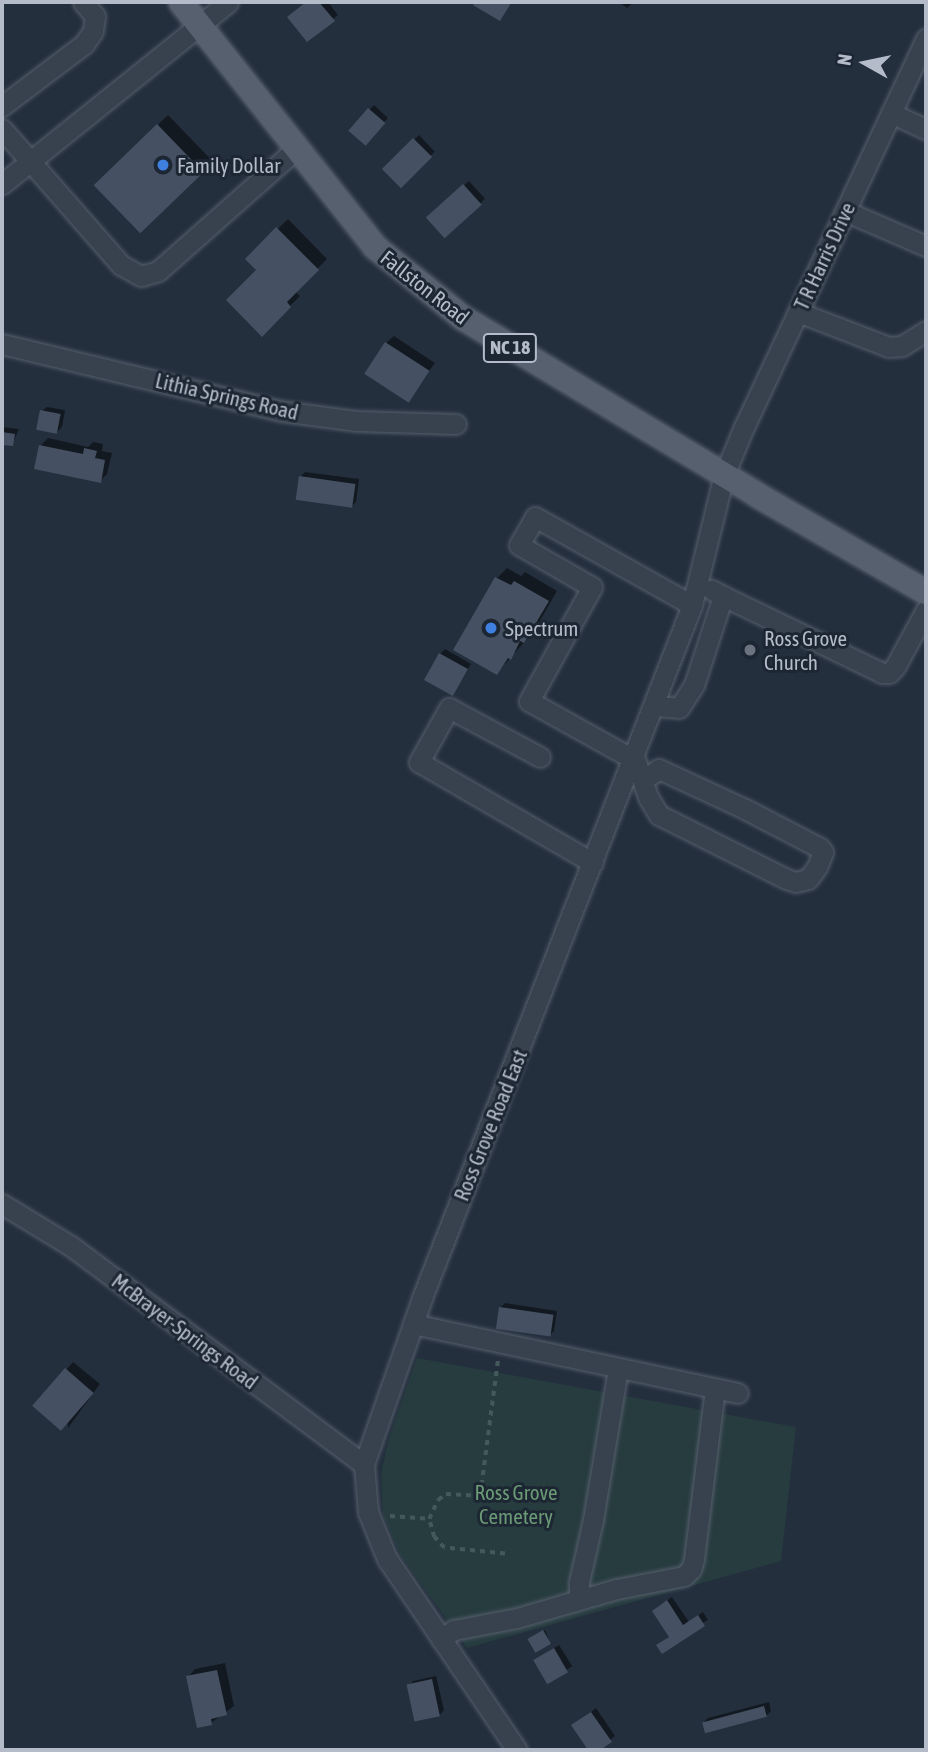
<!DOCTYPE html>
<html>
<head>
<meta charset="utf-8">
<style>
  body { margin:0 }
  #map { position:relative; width:928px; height:1752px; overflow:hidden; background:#242f3e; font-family:"Asap Condensed",sans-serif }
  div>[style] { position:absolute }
  .green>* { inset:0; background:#263c3f }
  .shadow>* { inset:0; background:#0007; transform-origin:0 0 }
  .building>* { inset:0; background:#455162; transform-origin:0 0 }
  .path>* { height:3.5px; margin-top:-1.75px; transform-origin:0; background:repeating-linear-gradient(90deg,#44595c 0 5px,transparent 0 10px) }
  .roads { filter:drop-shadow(0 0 2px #565f6c) drop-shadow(0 0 2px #565f6c) }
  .minor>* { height:19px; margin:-9.5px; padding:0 9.5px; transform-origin:9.5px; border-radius:9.5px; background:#38414e }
  .major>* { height:24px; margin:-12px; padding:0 12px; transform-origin:12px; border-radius:12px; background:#56606e }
  .dots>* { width:19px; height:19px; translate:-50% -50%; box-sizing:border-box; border:4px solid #1d2633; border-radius:50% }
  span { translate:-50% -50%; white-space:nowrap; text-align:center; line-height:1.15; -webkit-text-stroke:6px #1d2633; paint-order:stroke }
  .shield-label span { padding:2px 5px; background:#1d2633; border:2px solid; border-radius:5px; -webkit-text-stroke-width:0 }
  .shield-label { font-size:19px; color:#b4bcc9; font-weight:700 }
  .poi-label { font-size:21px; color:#b4bcc9 }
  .left { translate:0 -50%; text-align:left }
  .street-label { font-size:21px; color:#b4bcc9 }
  .park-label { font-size:21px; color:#6b9a76 }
  .frame { position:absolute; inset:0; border:4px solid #b4bcc9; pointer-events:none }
  .north { position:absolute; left:830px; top:28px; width:70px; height:70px; -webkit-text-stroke:5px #1d2633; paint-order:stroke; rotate:279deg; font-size:19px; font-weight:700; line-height:28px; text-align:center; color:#b4bcc9 }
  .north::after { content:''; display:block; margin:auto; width:24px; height:32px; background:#b4bcc9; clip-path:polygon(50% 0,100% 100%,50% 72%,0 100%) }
</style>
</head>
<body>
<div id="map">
  <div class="green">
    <div style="clip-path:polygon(417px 1358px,796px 1427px,781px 1561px,467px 1648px,401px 1556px,383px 1515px,381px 1473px,389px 1438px)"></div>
  </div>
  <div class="shadow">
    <div style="clip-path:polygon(307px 2px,328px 2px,338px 15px,333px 19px,294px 12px)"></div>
    <div style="clip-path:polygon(619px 2px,634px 2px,627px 8px)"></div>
    <div style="left:374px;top:105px;width:19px;height:34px;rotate:43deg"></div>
    <div style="left:168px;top:115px;width:64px;height:101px;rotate:46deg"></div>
    <div style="left:419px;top:135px;width:23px;height:49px;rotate:47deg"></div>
    <div style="left:469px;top:181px;width:24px;height:54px;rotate:48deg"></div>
    <div style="clip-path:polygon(288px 219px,327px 259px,295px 291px,300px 296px,262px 334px,259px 270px,247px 259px)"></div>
    <div style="clip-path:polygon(394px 336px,435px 363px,407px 401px,386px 343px)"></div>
    <div style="clip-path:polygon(47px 407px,65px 410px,62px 427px,57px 432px,42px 411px)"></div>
    <div style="clip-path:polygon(2px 427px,19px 429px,12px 445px,2px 443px)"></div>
    <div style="clip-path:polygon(48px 438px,88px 447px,93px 442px,103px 444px,102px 451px,112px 453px,107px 474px,100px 481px,41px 445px)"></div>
    <div style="clip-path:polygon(305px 472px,359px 479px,356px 502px,351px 507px,300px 477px)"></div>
    <div style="clip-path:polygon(507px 568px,521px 576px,525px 572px,557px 591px,534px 631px,497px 673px,497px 578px)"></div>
    <div style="clip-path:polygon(445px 649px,471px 664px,452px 694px,440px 654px)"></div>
    <div style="clip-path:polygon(505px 1303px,557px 1311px,554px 1331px,549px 1336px,500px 1308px)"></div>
    <div style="clip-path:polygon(73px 1362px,100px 1384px,68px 1428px,66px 1370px)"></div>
    <div style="clip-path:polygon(672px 1597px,689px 1622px,703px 1612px,708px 1620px,658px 1645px,670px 1636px,658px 1606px)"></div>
    <div style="clip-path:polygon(545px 1630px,550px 1643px,532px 1638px)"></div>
    <div style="left:559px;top:1645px;width:25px;height:28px;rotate:58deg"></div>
    <div style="clip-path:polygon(225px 1663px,234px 1706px,211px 1723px,188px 1677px,195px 1669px)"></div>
    <div style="clip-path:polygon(436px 1676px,444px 1710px,440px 1715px,409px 1686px,413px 1681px)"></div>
    <div style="clip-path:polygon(769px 1702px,771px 1711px,766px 1716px,704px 1722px,708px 1718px)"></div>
    <div style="clip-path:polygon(596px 1708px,615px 1736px,597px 1750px,590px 1750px,573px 1726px)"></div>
  </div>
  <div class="building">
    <div style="clip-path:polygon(306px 2px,319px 2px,335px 21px,307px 42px,287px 17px)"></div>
    <div style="clip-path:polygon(475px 2px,509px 2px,511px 3px,500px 21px,473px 5px)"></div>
    <div style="left:368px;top:108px;width:23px;height:30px;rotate:41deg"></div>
    <div style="left:157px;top:124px;width:67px;height:88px;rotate:46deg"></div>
    <div style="left:413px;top:138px;width:27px;height:44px;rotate:45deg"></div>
    <div style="left:463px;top:184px;width:28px;height:50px;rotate:48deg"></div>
    <div style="clip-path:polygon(276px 227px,319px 270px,287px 302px,291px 307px,262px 337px,226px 300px,256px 270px,245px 259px)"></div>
    <div style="left:385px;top:342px;width:53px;height:38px;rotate:33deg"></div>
    <div style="left:40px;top:410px;width:21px;height:20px;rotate:11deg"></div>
    <div style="clip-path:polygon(2px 432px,15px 434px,13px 446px,2px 445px)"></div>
    <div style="clip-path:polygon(39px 445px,83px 454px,84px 448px,97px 451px,95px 458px,105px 460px,101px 483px,34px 469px)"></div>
    <div style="left:299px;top:476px;width:57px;height:24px;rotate:8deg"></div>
    <div style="clip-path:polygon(495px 577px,511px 585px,514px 581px,549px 601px,524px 643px,520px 641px,511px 660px,508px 658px,497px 675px,453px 650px)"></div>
    <div style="left:439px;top:653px;width:33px;height:31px;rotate:29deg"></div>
    <div style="left:499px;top:1307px;width:55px;height:22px;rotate:8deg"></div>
    <div style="left:65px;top:1368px;width:38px;height:50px;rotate:41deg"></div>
    <div style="clip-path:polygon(667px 1600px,683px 1625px,698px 1615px,705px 1626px,662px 1654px,656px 1645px,669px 1637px,652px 1611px)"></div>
    <div style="left:543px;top:1630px;width:16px;height:18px;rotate:60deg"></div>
    <div style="left:554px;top:1648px;width:28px;height:24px;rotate:60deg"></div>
    <div style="clip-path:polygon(217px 1670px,227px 1715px,211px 1719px,212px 1725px,197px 1728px,186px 1676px)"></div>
    <div style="left:432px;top:1679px;width:38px;height:26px;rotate:78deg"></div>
    <div style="left:764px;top:1706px;width:11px;height:64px;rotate:75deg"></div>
    <div style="clip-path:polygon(591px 1712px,612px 1742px,600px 1750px,588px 1750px,571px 1725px)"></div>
  </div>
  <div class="path">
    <div style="left:480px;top:1495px;width:137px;rotate:-82.5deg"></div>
    <div style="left:390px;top:1516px;width:39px;rotate:4deg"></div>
    <div style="left:505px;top:1554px;width:61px;rotate:-174.4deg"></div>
    <div style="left:444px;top:1548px;width:15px;rotate:-132deg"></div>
    <div style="left:434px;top:1537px;width:19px;rotate:-106deg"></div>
    <div style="left:429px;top:1519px;width:21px;rotate:-65deg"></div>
    <div style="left:438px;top:1500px;width:10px;rotate:-37deg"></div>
    <div style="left:446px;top:1494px;width:76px;rotate:3deg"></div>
  </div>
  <div class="roads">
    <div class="minor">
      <div style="left:2px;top:106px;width:103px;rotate:-37.1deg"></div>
      <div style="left:84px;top:44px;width:16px;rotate:-55deg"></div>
      <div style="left:93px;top:31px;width:15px;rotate:-82deg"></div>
      <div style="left:95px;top:16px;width:18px;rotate:-131deg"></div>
      <div style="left:891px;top:113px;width:38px;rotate:25deg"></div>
      <div style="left:2px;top:129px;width:181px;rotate:48.8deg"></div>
      <div style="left:121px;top:265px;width:23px;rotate:29deg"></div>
      <div style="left:141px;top:276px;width:18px;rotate:-16deg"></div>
      <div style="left:158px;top:271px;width:184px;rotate:-41.5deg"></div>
      <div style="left:2px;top:184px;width:290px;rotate:-38.8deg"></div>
      <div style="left:845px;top:211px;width:88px;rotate:23.4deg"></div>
      <div style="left:798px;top:312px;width:97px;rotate:21deg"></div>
      <div style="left:889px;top:347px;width:13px;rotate:-4deg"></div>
      <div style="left:902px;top:346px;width:28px;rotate:-32deg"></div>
      <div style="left:2px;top:344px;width:287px;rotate:13.5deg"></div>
      <div style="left:281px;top:411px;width:77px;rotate:7.5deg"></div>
      <div style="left:357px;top:421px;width:99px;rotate:1.7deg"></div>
      <div style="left:723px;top:596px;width:177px;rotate:25.8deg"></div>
      <div style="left:882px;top:673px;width:7px"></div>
      <div style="left:889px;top:673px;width:8px;rotate:-45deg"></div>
      <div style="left:895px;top:667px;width:65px;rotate:-61.5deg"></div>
      <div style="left:653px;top:706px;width:26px;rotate:4deg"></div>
      <div style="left:679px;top:708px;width:27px;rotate:-57deg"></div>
      <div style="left:694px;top:685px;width:94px;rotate:-72deg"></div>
      <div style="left:723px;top:596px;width:13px;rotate:-151deg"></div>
      <div style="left:634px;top:756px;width:43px;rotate:71.1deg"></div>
      <div style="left:648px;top:797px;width:21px;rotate:59deg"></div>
      <div style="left:659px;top:815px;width:142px;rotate:26.7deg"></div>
      <div style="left:786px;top:879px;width:10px;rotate:17deg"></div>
      <div style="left:796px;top:882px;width:12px;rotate:-14deg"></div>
      <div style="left:808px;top:879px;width:15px;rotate:-53deg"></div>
      <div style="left:817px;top:867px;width:16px;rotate:-68deg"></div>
      <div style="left:823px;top:852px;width:5px;rotate:-127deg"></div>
      <div style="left:820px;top:848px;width:85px;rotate:-152.5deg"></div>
      <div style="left:745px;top:809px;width:95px;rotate:-155.1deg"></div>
      <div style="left:659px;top:769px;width:18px;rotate:146deg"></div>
      <div style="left:540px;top:757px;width:103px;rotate:-151.7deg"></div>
      <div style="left:449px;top:708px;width:62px;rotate:119.1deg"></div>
      <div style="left:419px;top:762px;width:201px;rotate:30.1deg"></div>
      <div style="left:633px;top:759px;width:119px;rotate:-150.9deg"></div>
      <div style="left:529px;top:701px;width:130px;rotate:-61.1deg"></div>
      <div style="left:592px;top:587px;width:84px;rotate:-150.1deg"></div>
      <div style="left:519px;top:545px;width:32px;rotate:-60deg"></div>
      <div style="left:535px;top:517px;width:180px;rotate:29.3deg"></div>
      <div style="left:2px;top:1204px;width:81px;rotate:31.3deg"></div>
      <div style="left:71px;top:1246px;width:365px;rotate:36.7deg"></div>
      <div style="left:413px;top:1324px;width:332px;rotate:12deg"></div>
      <div style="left:579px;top:1599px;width:17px;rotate:-90deg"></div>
      <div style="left:579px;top:1582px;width:64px;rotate:-77.3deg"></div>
      <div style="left:593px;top:1520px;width:153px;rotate:-80.6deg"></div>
      <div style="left:441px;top:1639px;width:16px;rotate:-35deg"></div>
      <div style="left:454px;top:1630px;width:64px;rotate:-10.8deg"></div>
      <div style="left:517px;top:1618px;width:104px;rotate:-16.2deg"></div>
      <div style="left:617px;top:1589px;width:68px;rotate:-11deg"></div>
      <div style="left:684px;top:1576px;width:10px;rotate:-45deg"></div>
      <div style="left:691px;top:1569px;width:10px;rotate:-73deg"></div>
      <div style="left:694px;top:1559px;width:172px;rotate:-83deg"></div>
      <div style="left:517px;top:1750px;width:231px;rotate:-124.2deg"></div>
      <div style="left:387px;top:1559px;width:51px;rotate:-112deg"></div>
      <div style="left:368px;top:1512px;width:48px;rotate:-94.8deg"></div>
      <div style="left:364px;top:1464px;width:176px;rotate:-70.7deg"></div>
      <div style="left:422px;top:1298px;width:744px;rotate:-68.71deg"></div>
      <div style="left:692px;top:605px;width:134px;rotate:-76.2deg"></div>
      <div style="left:724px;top:475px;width:52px;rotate:-67.4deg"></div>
      <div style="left:744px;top:427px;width:429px;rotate:-64.9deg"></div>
    </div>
    <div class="major">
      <div style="left:181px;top:2px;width:313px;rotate:51.6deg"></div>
      <div style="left:375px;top:247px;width:113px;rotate:38.9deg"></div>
      <div style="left:463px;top:318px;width:343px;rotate:31deg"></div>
      <div style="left:757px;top:495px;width:195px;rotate:29.9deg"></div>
    </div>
  </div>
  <div class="dots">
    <div style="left:163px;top:165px;background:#3f7fe0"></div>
    <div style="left:491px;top:628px;background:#3f7fe0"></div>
    <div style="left:750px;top:650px;background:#6b7280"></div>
  </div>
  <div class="shield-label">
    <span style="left:510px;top:348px">NC 18</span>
  </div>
  <div class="poi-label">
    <span class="left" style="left:177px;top:165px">Family Dollar</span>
    <span class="left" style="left:505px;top:628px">Spectrum</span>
    <span class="left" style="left:764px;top:650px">Ross Grove<br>Church</span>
  </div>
  <div class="street-label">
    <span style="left:824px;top:256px;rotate:-65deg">T R Harris Drive</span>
    <span style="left:425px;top:287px;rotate:38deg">Fallston Road</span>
    <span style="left:227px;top:396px;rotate:13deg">Lithia Springs Road</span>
    <span style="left:490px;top:1125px;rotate:-68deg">Ross Grove Road East</span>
    <span style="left:185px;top:1331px;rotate:37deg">McBrayer-Springs Road</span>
  </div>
  <div class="park-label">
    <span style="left:516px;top:1504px">Ross Grove<br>Cemetery</span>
  </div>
  <div class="frame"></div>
  <div class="north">N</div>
</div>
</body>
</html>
